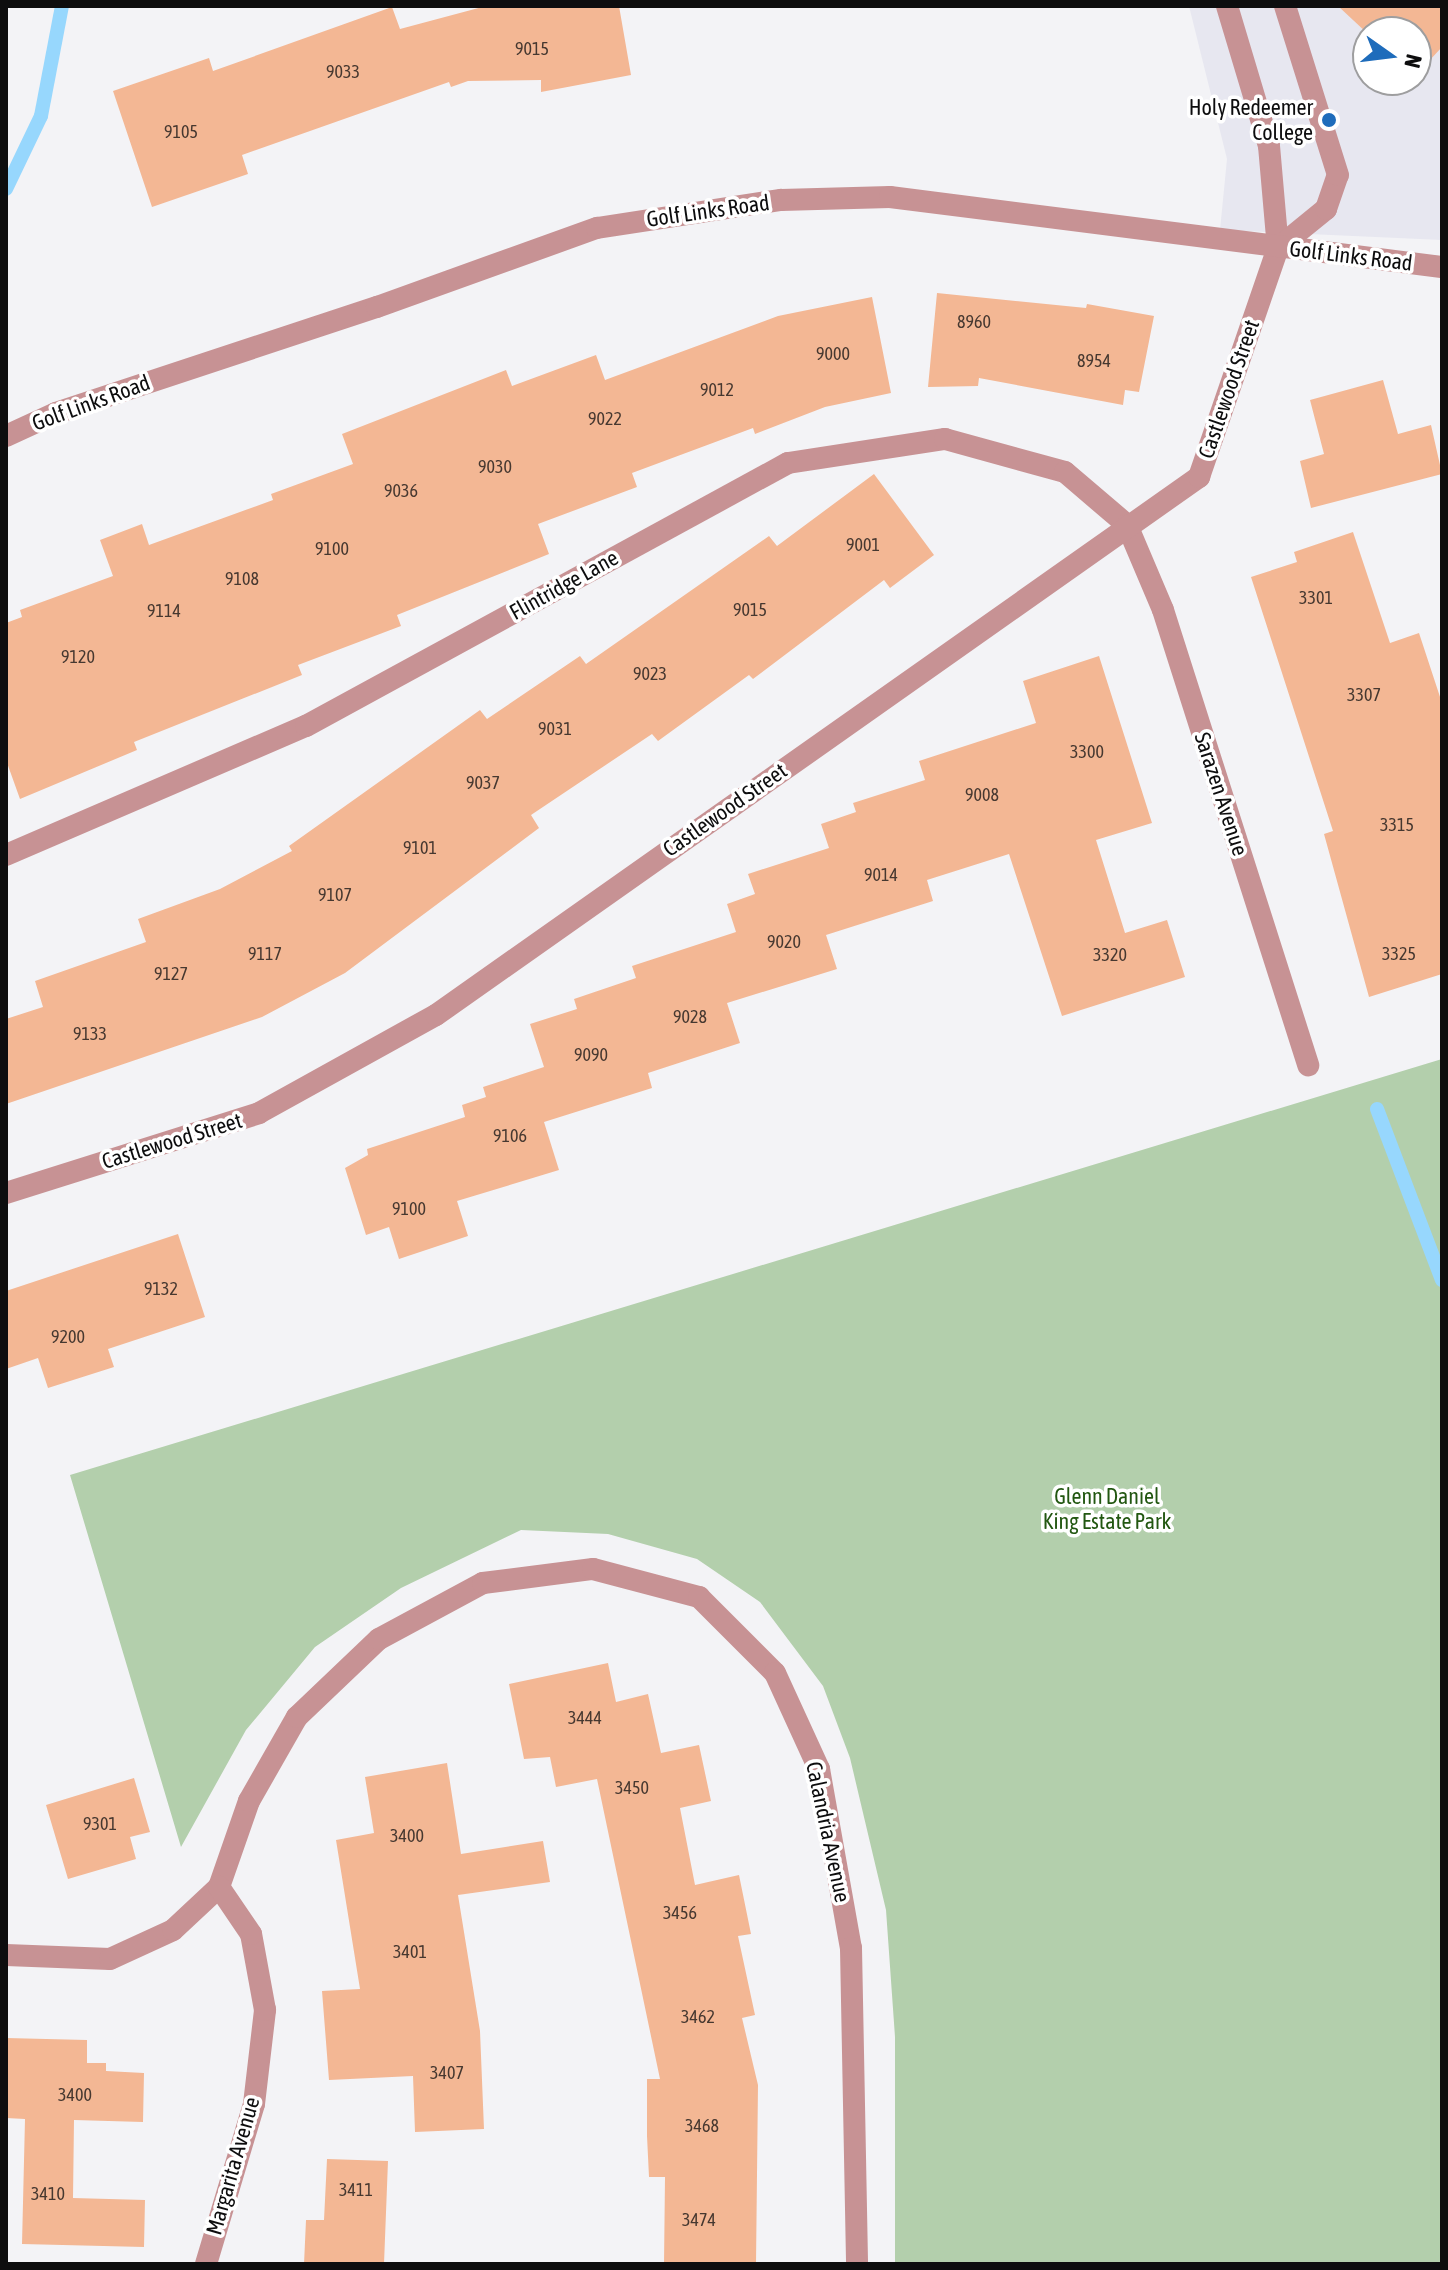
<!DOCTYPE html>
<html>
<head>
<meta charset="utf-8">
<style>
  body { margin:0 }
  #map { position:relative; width:1448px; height:2270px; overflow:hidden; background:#f3f3f6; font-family:"Asap Condensed",sans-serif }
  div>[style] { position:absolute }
  .built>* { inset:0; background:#e7e7f0 }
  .green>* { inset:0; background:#b3cfac }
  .stream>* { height:14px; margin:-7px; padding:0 7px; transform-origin:7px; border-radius:7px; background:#97d7fd }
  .building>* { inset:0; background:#f3b794 }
  .service>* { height:22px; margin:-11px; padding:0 11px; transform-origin:11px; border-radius:11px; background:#c79294 }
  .minor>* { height:22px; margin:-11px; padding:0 11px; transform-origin:11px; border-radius:11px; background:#c79294 }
  .tertiary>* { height:22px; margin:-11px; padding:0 11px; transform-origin:11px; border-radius:11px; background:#c79294 }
  .dots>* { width:22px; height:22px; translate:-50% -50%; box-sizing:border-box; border:4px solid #fff; border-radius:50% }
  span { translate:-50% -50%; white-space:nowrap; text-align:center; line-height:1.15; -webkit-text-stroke:7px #fff; paint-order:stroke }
  .number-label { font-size:18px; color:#463830 }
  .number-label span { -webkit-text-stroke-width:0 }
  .poi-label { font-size:22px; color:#0d0d0e }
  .right { translate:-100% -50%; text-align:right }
  .street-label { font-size:22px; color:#0d0d0e }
  .park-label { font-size:22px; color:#225711 }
  .frame { position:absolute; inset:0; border:8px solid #0d0d0e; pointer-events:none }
  .north { position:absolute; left:1352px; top:16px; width:80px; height:80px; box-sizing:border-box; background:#fff; border:2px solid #9e9e9f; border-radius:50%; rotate:104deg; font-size:22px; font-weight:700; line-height:32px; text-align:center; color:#0d0d0e }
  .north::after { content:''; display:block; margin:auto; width:28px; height:36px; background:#1e6cbb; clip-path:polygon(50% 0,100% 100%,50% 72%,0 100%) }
</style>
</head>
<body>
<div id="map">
  <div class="built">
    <div style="clip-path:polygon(evenodd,1189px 6px,1442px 6px,1442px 240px,1220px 230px,1227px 159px,1189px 6px,1368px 32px,1416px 32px,1416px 80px,1368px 80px,1368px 32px)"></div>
  </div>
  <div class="green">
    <div style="clip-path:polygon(1442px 1059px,1442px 2264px,895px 2264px,895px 2037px,886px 1910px,850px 1758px,823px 1686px,760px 1602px,697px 1559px,608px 1534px,521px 1530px,401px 1588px,315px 1647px,246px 1730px,181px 1847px,70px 1475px)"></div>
  </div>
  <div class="stream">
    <div style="left:6px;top:189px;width:81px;rotate:-64.4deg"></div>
    <div style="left:41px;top:116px;width:112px;rotate:-79.2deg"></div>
    <div style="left:1377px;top:1109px;width:183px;rotate:69.2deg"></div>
  </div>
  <div class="building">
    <div style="clip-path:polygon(486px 6px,619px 6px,631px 75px,541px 92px,541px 80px,468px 81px,451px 87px,449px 82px,242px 155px,248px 174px,152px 207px,113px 91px,209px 58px,213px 71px,392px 7px,400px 29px)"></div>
    <div style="clip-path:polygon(1338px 6px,1442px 6px,1442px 47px,1416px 75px,1416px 32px,1368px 34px)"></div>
    <div style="clip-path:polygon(937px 293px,1086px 308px,1087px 304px,1154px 316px,1139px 392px,1125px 390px,1123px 405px,979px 378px,978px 386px,928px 387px)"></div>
    <div style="clip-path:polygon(872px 297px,891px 393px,825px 407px,755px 434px,753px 428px,632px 473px,637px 487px,538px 524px,549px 554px,397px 615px,401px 626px,298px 665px,302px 675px,134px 742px,137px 750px,20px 799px,6px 760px,6px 623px,22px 617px,20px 610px,113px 576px,100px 540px,142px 524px,149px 545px,273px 500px,271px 494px,353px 464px,342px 434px,506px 370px,512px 386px,596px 355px,605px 380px,778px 316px)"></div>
    <div style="clip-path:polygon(1383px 380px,1398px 434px,1431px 425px,1442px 474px,1311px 508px,1300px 461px,1324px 454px,1310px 400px)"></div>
    <div style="clip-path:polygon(874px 474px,934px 555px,890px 588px,884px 580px,753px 679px,749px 675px,658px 741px,652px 734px,531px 815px,539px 828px,345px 973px,262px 1017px,6px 1104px,6px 1019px,43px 1007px,35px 981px,146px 942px,138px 919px,220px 889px,292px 851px,289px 846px,480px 710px,487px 719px,580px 656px,586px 664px,769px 536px,777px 546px)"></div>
    <div style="clip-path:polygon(1353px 532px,1390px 643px,1419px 633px,1442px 703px,1442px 974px,1369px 997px,1324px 834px,1333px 831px,1251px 577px,1297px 562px,1294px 552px)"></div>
    <div style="clip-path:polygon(1099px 656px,1152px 823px,1096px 840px,1125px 933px,1167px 920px,1185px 977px,1062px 1016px,1009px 854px,927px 880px,933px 901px,826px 935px,837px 969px,727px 1003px,740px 1043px,648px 1073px,652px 1088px,544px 1122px,559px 1170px,457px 1201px,468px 1236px,399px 1259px,389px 1227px,366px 1235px,345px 1168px,368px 1155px,367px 1149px,465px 1117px,462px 1105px,486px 1097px,483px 1087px,544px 1067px,530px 1024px,577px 1009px,574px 999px,636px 978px,632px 966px,736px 932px,727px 904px,755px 894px,748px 874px,829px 848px,821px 824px,856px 812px,853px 803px,925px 780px,919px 761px,1036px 723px,1023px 681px)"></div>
    <div style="clip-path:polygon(178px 1234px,205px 1317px,108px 1349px,114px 1367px,48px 1388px,38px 1358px,6px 1369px,6px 1291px)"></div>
    <div style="clip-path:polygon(608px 1663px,616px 1702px,648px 1694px,661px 1753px,699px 1745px,711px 1801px,680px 1808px,695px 1885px,739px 1875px,751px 1934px,738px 1936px,755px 2015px,742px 2018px,758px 2085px,756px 2264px,664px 2264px,665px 2177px,649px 2177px,647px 2136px,647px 2079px,660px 2079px,597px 1779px,556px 1787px,550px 1757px,524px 1759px,509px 1684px)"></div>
    <div style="clip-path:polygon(447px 1763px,461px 1854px,543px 1841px,550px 1882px,458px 1895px,480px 2031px,484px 2129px,415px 2132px,413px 2076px,329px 2080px,322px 1991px,360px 1989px,336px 1840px,374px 1833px,365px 1777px)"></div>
    <div style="clip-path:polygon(134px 1778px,150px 1832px,130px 1837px,136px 1859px,68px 1879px,46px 1805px)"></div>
    <div style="clip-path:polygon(6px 2038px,87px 2040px,87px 2063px,106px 2063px,106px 2071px,144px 2073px,143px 2122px,74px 2120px,73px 2198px,145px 2200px,144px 2247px,22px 2244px,25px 2119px,6px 2118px)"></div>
    <div style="clip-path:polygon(327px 2159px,388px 2161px,384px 2264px,304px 2264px,306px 2220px,324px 2220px)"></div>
  </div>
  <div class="service">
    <div style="left:1227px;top:6px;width:146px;rotate:73.3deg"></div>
    <div style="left:1269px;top:146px;width:102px;rotate:85deg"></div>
    <div style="left:1278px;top:248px;width:62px;rotate:-39.1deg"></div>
    <div style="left:1326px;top:209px;width:36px;rotate:-71deg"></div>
    <div style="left:1338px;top:175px;width:177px;rotate:-107.4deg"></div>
  </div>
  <div class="minor">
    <div style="left:6px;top:855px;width:327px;rotate:-23.3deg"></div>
    <div style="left:306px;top:726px;width:549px;rotate:-28.62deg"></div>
    <div style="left:788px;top:463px;width:159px;rotate:-8.7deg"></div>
    <div style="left:945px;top:439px;width:124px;rotate:15.4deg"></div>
    <div style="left:1065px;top:472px;width:82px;rotate:40.5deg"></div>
    <div style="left:1127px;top:525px;width:92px;rotate:67deg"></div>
    <div style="left:1163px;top:610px;width:478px;rotate:72.3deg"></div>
    <div style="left:6px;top:1193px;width:265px;rotate:-17.5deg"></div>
    <div style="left:259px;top:1113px;width:202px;rotate:-29deg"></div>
    <div style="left:436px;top:1015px;width:934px;rotate:-35.19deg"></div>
    <div style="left:1199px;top:477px;width:242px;rotate:-71deg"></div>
    <div style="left:6px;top:1955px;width:104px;rotate:2.2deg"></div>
    <div style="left:110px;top:1959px;width:69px;rotate:-24.7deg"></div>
    <div style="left:173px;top:1930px;width:63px;rotate:-43.1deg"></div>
    <div style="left:219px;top:1887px;width:91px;rotate:-70.8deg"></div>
    <div style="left:249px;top:1801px;width:97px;rotate:-60.3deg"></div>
    <div style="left:297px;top:1717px;width:113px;rotate:-43.6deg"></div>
    <div style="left:379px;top:1639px;width:118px;rotate:-28.3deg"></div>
    <div style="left:483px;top:1583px;width:111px;rotate:-7.3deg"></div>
    <div style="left:593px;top:1569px;width:110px;rotate:14.8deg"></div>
    <div style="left:699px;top:1597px;width:107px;rotate:45deg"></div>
    <div style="left:775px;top:1673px;width:106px;rotate:65.4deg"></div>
    <div style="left:819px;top:1769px;width:182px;rotate:79.9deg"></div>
    <div style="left:851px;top:1948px;width:316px;rotate:88.9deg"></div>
    <div style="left:206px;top:2264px;width:167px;rotate:-73.3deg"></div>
    <div style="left:254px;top:2104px;width:95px;rotate:-83.3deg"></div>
    <div style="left:265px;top:2010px;width:77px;rotate:-100.4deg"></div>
    <div style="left:251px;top:1934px;width:57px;rotate:-124.2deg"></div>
  </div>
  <div class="tertiary">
    <div style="left:6px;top:436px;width:55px;rotate:-24.7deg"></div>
    <div style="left:56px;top:413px;width:338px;rotate:-18.3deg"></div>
    <div style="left:377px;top:307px;width:234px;rotate:-19.8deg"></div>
    <div style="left:597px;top:228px;width:186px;rotate:-8.7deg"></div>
    <div style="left:781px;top:200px;width:109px;rotate:-1.6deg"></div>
    <div style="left:890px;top:197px;width:556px;rotate:7.23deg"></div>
  </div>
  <div class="dots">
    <div style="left:1329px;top:120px;background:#1e6cbb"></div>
  </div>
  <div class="number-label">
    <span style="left:532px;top:49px">9015</span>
    <span style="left:343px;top:72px">9033</span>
    <span style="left:181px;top:132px">9105</span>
    <span style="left:974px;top:322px">8960</span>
    <span style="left:833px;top:354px">9000</span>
    <span style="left:1094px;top:361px">8954</span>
    <span style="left:717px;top:390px">9012</span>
    <span style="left:605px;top:419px">9022</span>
    <span style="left:495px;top:467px">9030</span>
    <span style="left:401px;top:491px">9036</span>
    <span style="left:863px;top:545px">9001</span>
    <span style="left:332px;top:549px">9100</span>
    <span style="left:242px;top:579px">9108</span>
    <span style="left:1316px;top:598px">3301</span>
    <span style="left:750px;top:610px">9015</span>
    <span style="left:164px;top:611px">9114</span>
    <span style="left:78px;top:657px">9120</span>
    <span style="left:650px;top:674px">9023</span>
    <span style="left:1364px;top:695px">3307</span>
    <span style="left:555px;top:729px">9031</span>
    <span style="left:1087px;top:752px">3300</span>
    <span style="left:483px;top:783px">9037</span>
    <span style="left:982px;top:795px">9008</span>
    <span style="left:1397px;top:825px">3315</span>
    <span style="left:420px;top:848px">9101</span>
    <span style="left:881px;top:875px">9014</span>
    <span style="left:335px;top:895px">9107</span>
    <span style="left:784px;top:942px">9020</span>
    <span style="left:265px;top:954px">9117</span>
    <span style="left:1399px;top:954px">3325</span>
    <span style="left:1110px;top:955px">3320</span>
    <span style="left:171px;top:974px">9127</span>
    <span style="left:690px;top:1017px">9028</span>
    <span style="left:90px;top:1034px">9133</span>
    <span style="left:591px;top:1055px">9090</span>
    <span style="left:510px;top:1136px">9106</span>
    <span style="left:409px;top:1209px">9100</span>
    <span style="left:161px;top:1289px">9132</span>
    <span style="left:68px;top:1337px">9200</span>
    <span style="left:585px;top:1718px">3444</span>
    <span style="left:632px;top:1788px">3450</span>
    <span style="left:100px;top:1824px">9301</span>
    <span style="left:407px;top:1836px">3400</span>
    <span style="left:680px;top:1913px">3456</span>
    <span style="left:410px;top:1952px">3401</span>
    <span style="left:698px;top:2017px">3462</span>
    <span style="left:447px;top:2073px">3407</span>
    <span style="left:75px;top:2095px">3400</span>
    <span style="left:702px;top:2126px">3468</span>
    <span style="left:356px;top:2190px">3411</span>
    <span style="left:48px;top:2194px">3410</span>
    <span style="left:699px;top:2220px">3474</span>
  </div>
  <div class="poi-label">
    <span class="right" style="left:1313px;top:120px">Holy Redeemer<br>College</span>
  </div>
  <div class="street-label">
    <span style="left:708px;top:211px;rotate:-8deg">Golf Links Road</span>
    <span style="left:1351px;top:256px;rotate:7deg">Golf Links Road</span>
    <span style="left:1229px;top:389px;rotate:-71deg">Castlewood Street</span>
    <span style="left:91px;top:403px;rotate:-20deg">Golf Links Road</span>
    <span style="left:564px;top:585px;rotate:-29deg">Flintridge Lane</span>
    <span style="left:1221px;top:794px;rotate:72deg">Sarazen Avenue</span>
    <span style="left:725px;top:810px;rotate:-35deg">Castlewood Street</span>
    <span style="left:172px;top:1141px;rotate:-17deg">Castlewood Street</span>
    <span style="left:828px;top:1832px;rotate:78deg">Calandria Avenue</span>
    <span style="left:233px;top:2166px;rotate:-74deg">Margarita Avenue</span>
  </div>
  <div class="park-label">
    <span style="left:1107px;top:1509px">Glenn Daniel<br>King Estate Park</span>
  </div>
  <div class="frame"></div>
  <div class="north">N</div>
</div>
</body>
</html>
